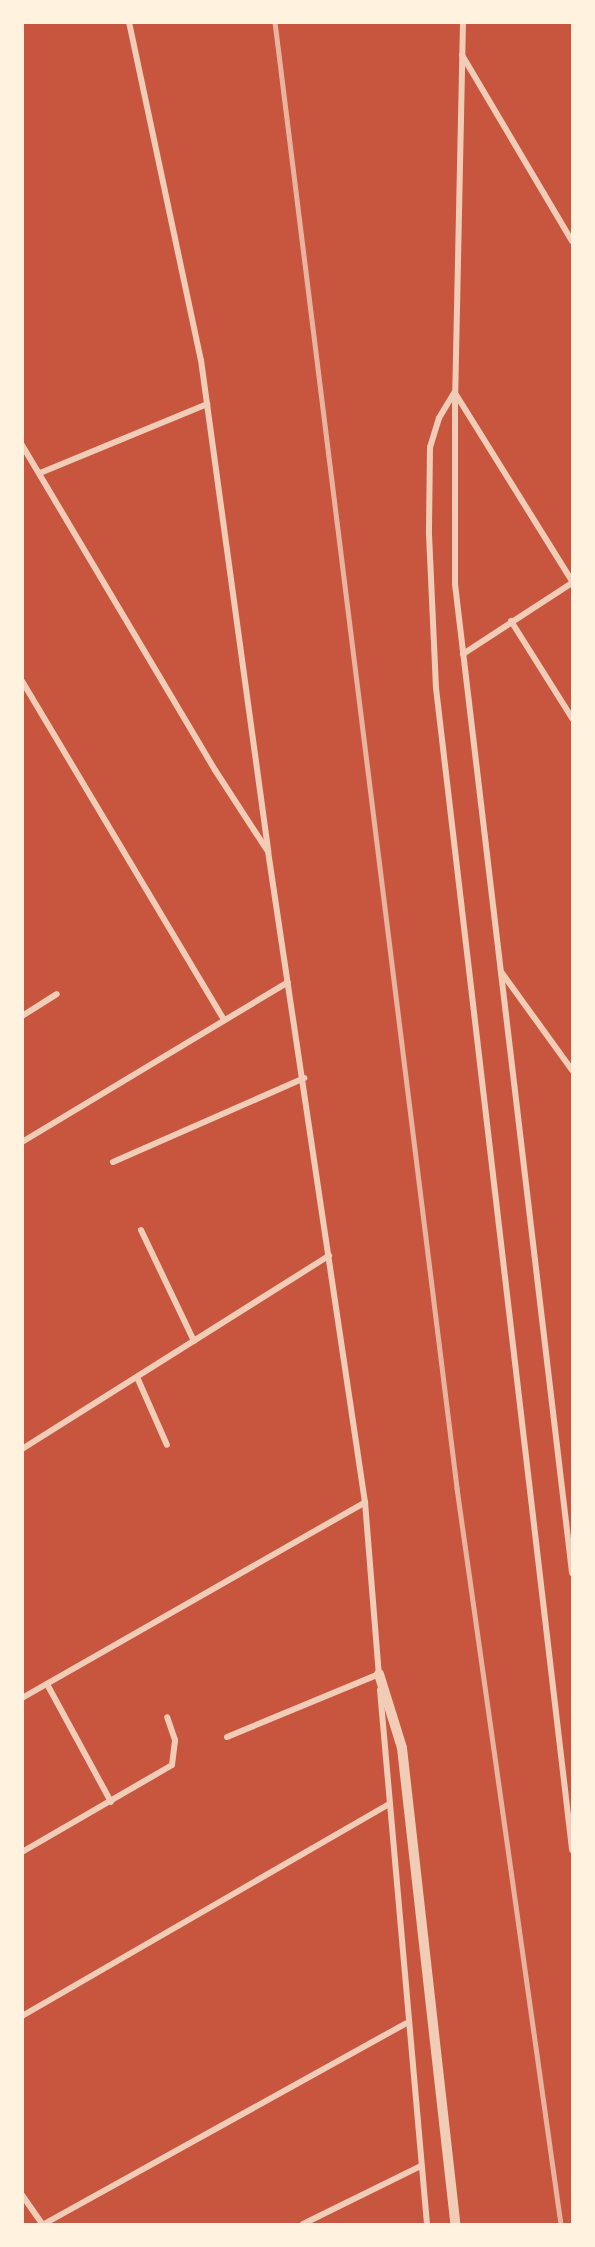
<!DOCTYPE html>
<html>
<head>
<meta charset="utf-8">
<style>
  body { margin:0 }
  #map { position:relative; width:595px; height:2247px; overflow:hidden; background:#c8553d; font-family:"DM Sans",sans-serif }
  div>[style] { position:absolute }
  .minor>* { height:6px; margin:-3px; padding:0 3px; transform-origin:3px; border-radius:3px; background:#f1ccb7 }
  .tertiary>* { height:10px; margin:-5px; padding:0 5px; transform-origin:5px; border-radius:5px; background:#f1ccb7 }
  .rail>* { height:4.5px; margin:-2.25px; padding:0 2.25px; transform-origin:2.25px; border-radius:2.25px; background:#e9b49f }
  span { translate:-50% -50%; white-space:nowrap; text-align:center; line-height:1.15; -webkit-text-stroke:5px #fff3e0; paint-order:stroke }
  .frame { position:absolute; inset:0; border:24px solid #fff3e0; pointer-events:none }
</style>
</head>
<body>
<div id="map">
  <div class="minor">
    <div style="left:129px;top:22px;width:346px;rotate:78deg"></div>
    <div style="left:201px;top:360px;width:496px;rotate:82.2deg"></div>
    <div style="left:268px;top:851px;width:658px;rotate:81.53deg"></div>
    <div style="left:365px;top:1502px;width:176px;rotate:85.4deg"></div>
    <div style="left:463px;top:22px;width:370px;rotate:91.2deg"></div>
    <div style="left:455px;top:392px;width:192px;rotate:90deg"></div>
    <div style="left:455px;top:584px;width:996px;rotate:83.25deg"></div>
    <div style="left:462px;top:55px;width:216px;rotate:59.4deg"></div>
    <div style="left:454px;top:393px;width:29px;rotate:121deg"></div>
    <div style="left:439px;top:418px;width:30px;rotate:107deg"></div>
    <div style="left:430px;top:447px;width:87px;rotate:90.7deg"></div>
    <div style="left:429px;top:534px;width:154px;rotate:87.4deg"></div>
    <div style="left:436px;top:688px;width:1170px;rotate:83.32deg"></div>
    <div style="left:455px;top:393px;width:221px;rotate:58.1deg"></div>
    <div style="left:22px;top:445px;width:378px;rotate:59.3deg"></div>
    <div style="left:215px;top:770px;width:95px;rotate:57deg"></div>
    <div style="left:40px;top:473px;width:181px;rotate:-22.4deg"></div>
    <div style="left:511px;top:621px;width:115px;rotate:57.8deg"></div>
    <div style="left:463px;top:654px;width:130px;rotate:-33.1deg"></div>
    <div style="left:22px;top:681px;width:395px;rotate:59.2deg"></div>
    <div style="left:502px;top:973px;width:120px;rotate:54.2deg"></div>
    <div style="left:22px;top:1016px;width:41px;rotate:-32.2deg"></div>
    <div style="left:22px;top:1142px;width:310px;rotate:-31deg"></div>
    <div style="left:113px;top:1162px;width:209px;rotate:-23.7deg"></div>
    <div style="left:141px;top:1230px;width:123px;rotate:64.5deg"></div>
    <div style="left:137px;top:1377px;width:74px;rotate:66.2deg"></div>
    <div style="left:22px;top:1449px;width:363px;rotate:-32.2deg"></div>
    <div style="left:47px;top:1684px;width:134px;rotate:61.5deg"></div>
    <div style="left:380px;top:1690px;width:536px;rotate:84.97deg"></div>
    <div style="left:22px;top:1698px;width:395px;rotate:-29.7deg"></div>
    <div style="left:227px;top:1737px;width:165px;rotate:-22.5deg"></div>
    <div style="left:22px;top:1852px;width:173px;rotate:-30.1deg"></div>
    <div style="left:172px;top:1765px;width:25px;rotate:-83deg"></div>
    <div style="left:175px;top:1740px;width:24px;rotate:-109deg"></div>
    <div style="left:22px;top:2016px;width:424px;rotate:-30deg"></div>
    <div style="left:22px;top:2195px;width:35px;rotate:55deg"></div>
    <div style="left:44px;top:2224px;width:414px;rotate:-29deg"></div>
    <div style="left:303px;top:2224px;width:131px;rotate:-26.2deg"></div>
  </div>
  <div class="tertiary">
    <div style="left:379px;top:1674px;width:77px;rotate:72.7deg"></div>
    <div style="left:402px;top:1748px;width:479px;rotate:83.6deg"></div>
  </div>
  <div class="rail">
    <div style="left:275px;top:22px;width:1477px;rotate:82.92deg"></div>
    <div style="left:457px;top:1488px;width:743px;rotate:81.96deg"></div>
  </div>
  <div class="frame"></div>
</div>
</body>
</html>
